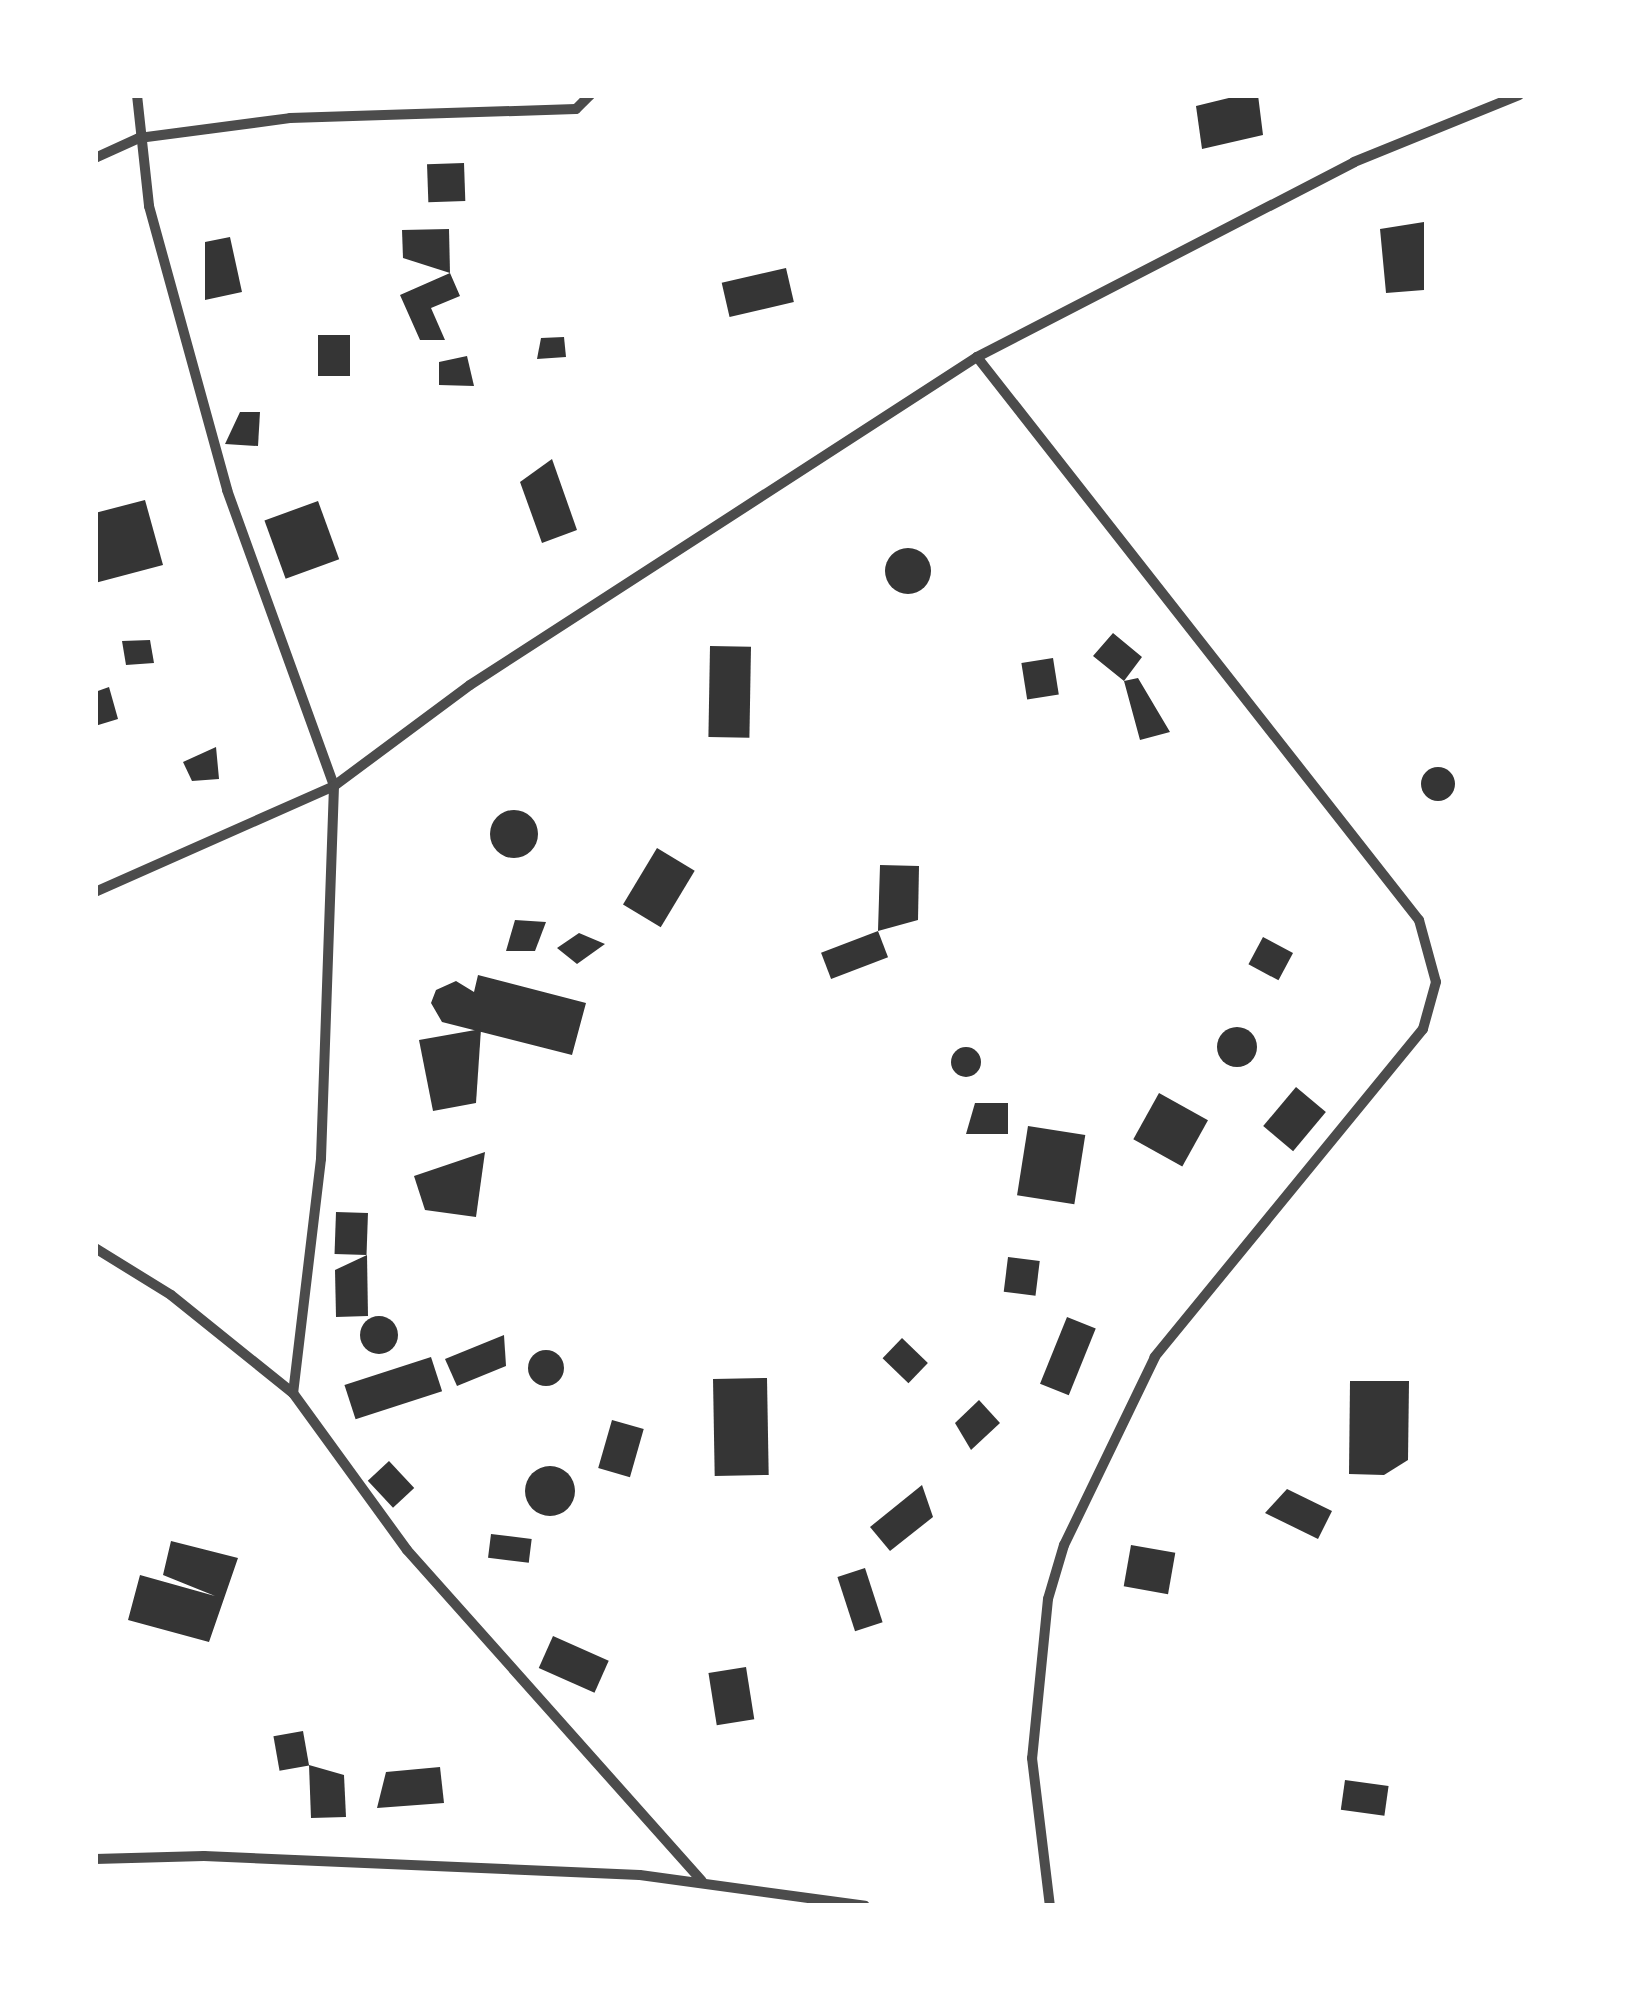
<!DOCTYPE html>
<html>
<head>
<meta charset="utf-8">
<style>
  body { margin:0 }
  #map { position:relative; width:1642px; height:2001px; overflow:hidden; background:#fff; font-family:Signika,sans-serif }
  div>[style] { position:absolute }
  .building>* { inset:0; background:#353535; transform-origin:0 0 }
  .round { border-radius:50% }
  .minor>* { height:10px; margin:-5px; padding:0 5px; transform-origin:5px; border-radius:5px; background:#4c4c4c }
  span { translate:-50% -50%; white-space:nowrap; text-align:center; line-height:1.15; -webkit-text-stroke:8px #fff; paint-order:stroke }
  .frame { position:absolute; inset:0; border:98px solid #fff; pointer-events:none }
</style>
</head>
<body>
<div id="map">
  <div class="building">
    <div style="clip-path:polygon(1241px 95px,1258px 95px,1263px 135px,1202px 149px,1196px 106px)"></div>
    <div style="left:464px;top:163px;width:38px;height:37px;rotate:88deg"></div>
    <div style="clip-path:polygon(1424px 222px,1424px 290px,1386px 293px,1380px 229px)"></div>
    <div style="clip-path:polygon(449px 229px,450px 273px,403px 258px,402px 230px)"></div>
    <div style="clip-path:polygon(230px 237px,242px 292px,205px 300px,205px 242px)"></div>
    <div style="left:786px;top:268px;width:35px;height:66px;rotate:77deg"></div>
    <div style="clip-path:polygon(450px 273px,460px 296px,431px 308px,445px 340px,420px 340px,400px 295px)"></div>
    <div style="left:318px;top:335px;width:32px;height:41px"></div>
    <div style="clip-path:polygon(564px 337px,566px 357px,537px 359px,541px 338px)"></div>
    <div style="clip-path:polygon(467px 356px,474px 386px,439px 385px,439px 362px)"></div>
    <div style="clip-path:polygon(240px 412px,260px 412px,258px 446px,225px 444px)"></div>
    <div style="clip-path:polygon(552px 459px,577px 530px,542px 543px,520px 482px)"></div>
    <div style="clip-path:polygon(145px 500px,163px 565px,95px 583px,95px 513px)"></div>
    <div style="left:318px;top:501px;width:62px;height:57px;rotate:70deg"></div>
    <div class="round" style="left:885px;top:548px;width:46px;height:46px"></div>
    <div style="clip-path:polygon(1113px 633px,1142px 657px,1124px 681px,1138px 678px,1170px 732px,1140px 740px,1124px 681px,1093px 656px)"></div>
    <div style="clip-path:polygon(150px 640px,154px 663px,126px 665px,122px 641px)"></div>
    <div style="left:710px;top:646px;width:41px;height:91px;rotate:1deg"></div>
    <div style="left:1053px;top:658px;width:37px;height:32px;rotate:81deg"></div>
    <div style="clip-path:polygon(109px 687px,118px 719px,95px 726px,95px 692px)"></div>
    <div style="clip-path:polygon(216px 747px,219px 779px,192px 781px,183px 762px)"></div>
    <div class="round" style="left:1421px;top:767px;width:34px;height:34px"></div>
    <div class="round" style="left:490px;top:810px;width:48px;height:48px"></div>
    <div style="left:657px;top:848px;width:44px;height:66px;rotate:31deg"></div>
    <div style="clip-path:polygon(880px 865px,919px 866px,918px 920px,878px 931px)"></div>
    <div style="clip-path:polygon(515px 920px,546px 922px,535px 951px,506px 951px)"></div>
    <div style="left:878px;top:931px;width:28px;height:61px;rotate:69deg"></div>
    <div style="clip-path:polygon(579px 933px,605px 944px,577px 964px,557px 948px)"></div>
    <div style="left:1263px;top:937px;width:34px;height:31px;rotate:28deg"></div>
    <div style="clip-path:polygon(478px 975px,586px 1003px,572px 1055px,442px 1022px,431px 1003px,436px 990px,456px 981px,474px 992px)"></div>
    <div class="round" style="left:1217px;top:1027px;width:40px;height:40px"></div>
    <div style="clip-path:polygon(481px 1029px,476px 1103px,433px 1111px,419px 1040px)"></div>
    <div class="round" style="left:951px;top:1047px;width:30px;height:30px"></div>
    <div style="left:1296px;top:1087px;width:39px;height:51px;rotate:40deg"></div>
    <div style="left:1159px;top:1093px;width:56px;height:53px;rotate:29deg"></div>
    <div style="clip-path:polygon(975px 1103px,1008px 1103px,1008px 1134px,966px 1134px)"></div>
    <div style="left:1028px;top:1126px;width:58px;height:70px;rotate:9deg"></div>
    <div style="clip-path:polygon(485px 1152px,476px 1217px,425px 1210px,414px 1176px)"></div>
    <div style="left:336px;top:1212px;width:32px;height:42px;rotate:2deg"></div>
    <div style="clip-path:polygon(367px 1255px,368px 1316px,336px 1317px,335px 1270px)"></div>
    <div style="left:1008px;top:1257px;width:32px;height:35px;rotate:7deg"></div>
    <div class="round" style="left:360px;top:1316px;width:38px;height:38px"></div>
    <div style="left:1067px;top:1317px;width:31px;height:72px;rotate:22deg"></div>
    <div style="clip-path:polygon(504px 1335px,506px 1366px,457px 1386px,445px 1359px)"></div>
    <div style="left:902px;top:1338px;width:36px;height:28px;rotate:44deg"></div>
    <div class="round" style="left:528px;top:1350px;width:36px;height:36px"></div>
    <div style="left:431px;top:1357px;width:36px;height:91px;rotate:72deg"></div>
    <div style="left:767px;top:1378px;width:97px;height:54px;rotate:89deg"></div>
    <div style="clip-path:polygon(1350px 1381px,1409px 1381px,1408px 1460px,1384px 1475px,1349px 1474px)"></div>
    <div style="clip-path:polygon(979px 1400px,1000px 1423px,971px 1450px,955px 1423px)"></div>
    <div style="left:612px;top:1420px;width:33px;height:50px;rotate:16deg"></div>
    <div style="left:389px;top:1461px;width:37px;height:29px;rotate:47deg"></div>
    <div class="round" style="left:525px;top:1466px;width:50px;height:50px"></div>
    <div style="clip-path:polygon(922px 1485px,933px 1517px,890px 1551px,870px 1527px)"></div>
    <div style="clip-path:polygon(1287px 1489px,1332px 1511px,1318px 1539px,1265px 1513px)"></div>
    <div style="left:491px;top:1534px;width:41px;height:24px;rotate:7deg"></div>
    <div style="clip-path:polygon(171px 1541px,238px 1558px,209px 1642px,128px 1620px,140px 1575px,215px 1596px,163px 1575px)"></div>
    <div style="left:1131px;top:1545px;width:45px;height:42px;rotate:10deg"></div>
    <div style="left:865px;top:1568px;width:57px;height:29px;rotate:72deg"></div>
    <div style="left:553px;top:1636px;width:61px;height:35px;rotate:24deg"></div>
    <div style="left:746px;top:1667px;width:53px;height:38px;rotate:81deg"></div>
    <div style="left:303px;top:1731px;width:35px;height:30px;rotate:80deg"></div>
    <div style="clip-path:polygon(309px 1765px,344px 1775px,346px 1817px,311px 1818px)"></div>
    <div style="clip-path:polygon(440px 1767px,444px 1803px,377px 1808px,386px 1772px)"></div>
    <div style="left:1345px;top:1780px;width:44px;height:30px;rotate:8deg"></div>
  </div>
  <div class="minor">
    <div style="left:137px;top:95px;width:112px;rotate:83.8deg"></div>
    <div style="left:149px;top:206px;width:295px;rotate:74.6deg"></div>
    <div style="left:227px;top:490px;width:315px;rotate:70.1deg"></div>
    <div style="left:334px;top:786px;width:373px;rotate:92deg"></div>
    <div style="left:321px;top:1159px;width:236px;rotate:96.8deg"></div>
    <div style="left:95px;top:158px;width:48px;rotate:-24.4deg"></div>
    <div style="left:139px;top:138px;width:152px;rotate:-7.5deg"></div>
    <div style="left:290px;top:118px;width:286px;rotate:-1.8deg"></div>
    <div style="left:576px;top:109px;width:20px;rotate:-45deg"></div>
    <div style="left:977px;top:357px;width:716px;rotate:51.87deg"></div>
    <div style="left:1419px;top:920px;width:64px;rotate:74.7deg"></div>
    <div style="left:1436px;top:982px;width:49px;rotate:105.5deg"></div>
    <div style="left:1423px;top:1029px;width:424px;rotate:129.3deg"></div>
    <div style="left:1155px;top:1357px;width:209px;rotate:115.8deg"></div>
    <div style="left:1064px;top:1545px;width:56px;rotate:106.5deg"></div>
    <div style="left:1048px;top:1599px;width:160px;rotate:95.7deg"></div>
    <div style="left:1032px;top:1758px;width:149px;rotate:83.1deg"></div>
    <div style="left:95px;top:892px;width:261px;rotate:-23.9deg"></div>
    <div style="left:334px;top:786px;width:169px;rotate:-36.6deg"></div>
    <div style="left:470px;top:685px;width:604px;rotate:-32.9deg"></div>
    <div style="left:977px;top:357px;width:424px;rotate:-27.3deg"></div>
    <div style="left:1354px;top:162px;width:178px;rotate:-22.1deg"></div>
    <div style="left:95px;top:1248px;width:89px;rotate:31.7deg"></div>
    <div style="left:171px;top:1295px;width:156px;rotate:38.8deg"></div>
    <div style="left:293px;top:1393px;width:194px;rotate:54deg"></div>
    <div style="left:407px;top:1550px;width:443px;rotate:48.3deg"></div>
    <div style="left:95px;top:1859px;width:109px;rotate:-1.6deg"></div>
    <div style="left:204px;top:1856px;width:436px;rotate:2.5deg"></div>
    <div style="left:640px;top:1875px;width:227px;rotate:7.8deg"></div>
  </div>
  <div class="frame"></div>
</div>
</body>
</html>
